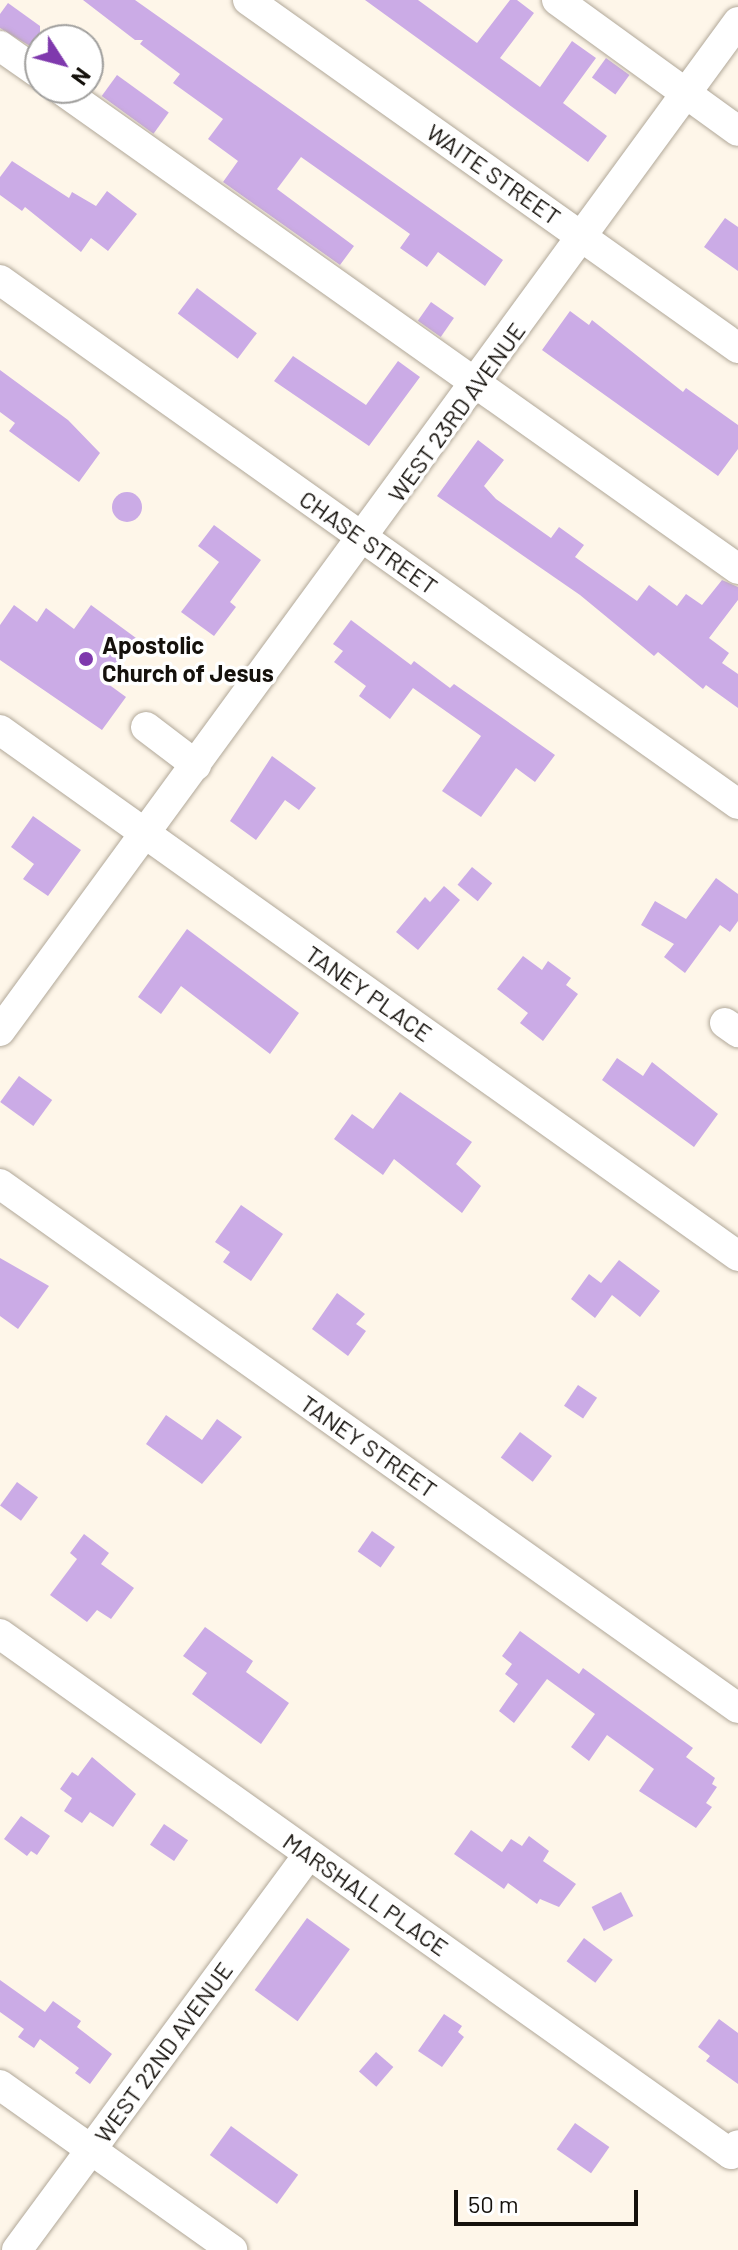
<!DOCTYPE html>
<html>
<head>
<meta charset="utf-8">
<style>
  body { margin:0 }
  #map { position:relative; width:738px; height:2250px; overflow:hidden; background:#fef6e9; font-family:Barlow,sans-serif }
  div>[style] { position:absolute }
  .building>* { inset:0; background:#cbabe6; transform-origin:0 0 }
  .round { border-radius:50% }
  .roads { filter:drop-shadow(0 0 2px #b1a899) drop-shadow(0 0 2px #b1a899) }
  .minor>* { height:30px; margin:-15px; padding:0 15px; transform-origin:15px; border-radius:15px; background:#fff }
  .dots>* { width:22px; height:22px; translate:-50% -50%; box-sizing:border-box; border:4px solid #fff; border-radius:50% }
  span { translate:-50% -50%; white-space:nowrap; text-align:center; line-height:1.15; -webkit-text-stroke:7px #fff; paint-order:stroke }
  .street-label { font-size:24px; color:#15110c }
  .poi-label { font-size:24px; color:#15110c; font-weight:700 }
  .left { translate:0 -50%; text-align:left }
  .north { position:absolute; left:24px; top:24px; width:80px; height:80px; box-sizing:border-box; background:#fff; border:2px solid #a1a09e; border-radius:50%; rotate:126deg; font-size:22px; font-weight:700; line-height:32px; text-align:center; color:#15110c }
  .north::after { content:''; display:block; margin:auto; width:28px; height:36px; background:#7f39ad; clip-path:polygon(50% 0,100% 100%,50% 72%,0 100%) }
  .scale { position:absolute; left:454px; top:2190px; width:184px; height:36px; box-sizing:border-box; border:4px solid #15110c; border-top:0; padding-left:10px; font-size:24px; line-height:28px; white-space:nowrap; color:#15110c; -webkit-text-stroke:6px #fff; paint-order:stroke }
</style>
</head>
<body>
<div id="map">
  <div class="building">
    <div style="clip-path:polygon(83px 0,135px 0,503px 260px,485px 286px,438px 252px,427px 267px,400px 248px,410px 234px,301px 157px,277px 189px,354px 246px,340px 265px,223px 182px,238px 161px,208px 139px,223px 119px,173px 83px,180px 74px,140px 44px,143px 40px,135px 40px)"></div>
    <div style="clip-path:polygon(365px 0,418px 0,477px 43px,510px 0,517px 0,534px 13px,500px 58px,540px 87px,572px 41px,596px 58px,563px 103px,607px 136px,588px 162px)"></div>
    <div style="clip-path:polygon(8px 3px,40px 26px,40px 52px,0 28px,0 14px)"></div>
    <div style="left:606px;top:58px;width:29px;height:24px;rotate:36deg"></div>
    <div style="left:117px;top:75px;width:64px;height:26px;rotate:36deg"></div>
    <div style="clip-path:polygon(12px 161px,69px 198px,72px 192px,96px 206px,107px 191px,137px 214px,108px 251px,91px 238px,81px 252px,25px 207px,22px 211px,0 195px,0 177px)"></div>
    <div style="clip-path:polygon(725px 218px,738px 227px,738px 271px,704px 247px)"></div>
    <div style="left:197px;top:288px;width:75px;height:32px;rotate:37deg"></div>
    <div style="left:431px;top:302px;width:28px;height:23px;rotate:35deg"></div>
    <div style="clip-path:polygon(570px 311px,589px 325px,592px 320px,683px 392px,686px 388px,738px 425px,738px 449px,718px 476px,542px 350px)"></div>
    <div style="clip-path:polygon(293px 356px,366px 405px,398px 361px,420px 377px,369px 446px,274px 381px)"></div>
    <div style="clip-path:polygon(0 370px,68px 420px,100px 453px,79px 482px,9px 431px,15px 423px,0 412px)"></div>
    <div style="clip-path:polygon(478px 440px,504px 460px,484px 486px,496px 499px,551px 538px,559px 527px,584px 545px,575px 557px,637px 601px,649px 585px,677px 606px,686px 594px,702px 605px,722px 580px,738px 587px,738px 600px,709px 638px,729px 653px,722px 663px,738px 674px,738px 708px,706px 685px,703px 689px,658px 652px,654px 656px,580px 595px,437px 496px)"></div>
    <div class="round" style="left:112px;top:492px;width:30px;height:30px"></div>
    <div style="clip-path:polygon(214px 525px,261px 560px,230px 602px,236px 607px,214px 636px,181px 612px,219px 562px,198px 546px)"></div>
    <div style="clip-path:polygon(14px 605px,37px 622px,46px 608px,74px 629px,91px 605px,136px 638px,104px 681px,126px 697px,102px 730px,0 660px,0 625px)"></div>
    <div style="clip-path:polygon(351px 620px,411px 665px,414px 661px,450px 688px,454px 684px,555px 755px,535px 782px,516px 768px,481px 817px,442px 791px,481px 736px,413px 688px,390px 719px,359px 696px,366px 686px,334px 662px,343px 651px,333px 644px)"></div>
    <div style="clip-path:polygon(272px 756px,316px 788px,299px 810px,285px 800px,256px 840px,230px 821px)"></div>
    <div style="clip-path:polygon(33px 816px,81px 850px,48px 896px,23px 879px,34px 864px,11px 847px)"></div>
    <div style="left:472px;top:867px;width:26px;height:23px;rotate:39deg"></div>
    <div style="clip-path:polygon(716px 878px,738px 894px,738px 921px,730px 932px,720px 925px,685px 973px,664px 957px,674px 944px,641px 925px,655px 901px,686px 919px)"></div>
    <div style="clip-path:polygon(444px 886px,460px 900px,418px 950px,396px 932px,425px 897px,430px 902px)"></div>
    <div style="clip-path:polygon(187px 929px,299px 1013px,270px 1054px,181px 986px,161px 1014px,138px 997px)"></div>
    <div style="clip-path:polygon(523px 956px,542px 970px,548px 961px,571px 978px,566px 985px,578px 994px,543px 1041px,520px 1023px,528px 1013px,497px 989px)"></div>
    <div style="clip-path:polygon(617px 1058px,643px 1076px,652px 1062px,718px 1114px,694px 1147px,602px 1080px)"></div>
    <div style="left:19px;top:1076px;width:41px;height:32px;rotate:36deg"></div>
    <div style="clip-path:polygon(400px 1092px,472px 1142px,456px 1164px,481px 1186px,462px 1213px,394px 1159px,383px 1175px,334px 1139px,352px 1114px,373px 1129px)"></div>
    <div style="clip-path:polygon(241px 1205px,283px 1234px,251px 1281px,223px 1262px,230px 1252px,215px 1242px)"></div>
    <div style="clip-path:polygon(0 1258px,49px 1286px,18px 1329px,0 1316px)"></div>
    <div style="clip-path:polygon(619px 1260px,660px 1291px,640px 1317px,612px 1295px,595px 1318px,571px 1299px,589px 1274px,601px 1283px)"></div>
    <div style="clip-path:polygon(337px 1293px,365px 1314px,356px 1324px,366px 1331px,348px 1356px,312px 1329px)"></div>
    <div style="left:578px;top:1385px;width:23px;height:25px;rotate:34deg"></div>
    <div style="clip-path:polygon(166px 1415px,202px 1440px,217px 1419px,242px 1437px,202px 1484px,146px 1444px)"></div>
    <div style="left:520px;top:1432px;width:40px;height:32px;rotate:37deg"></div>
    <div style="left:17px;top:1482px;width:26px;height:29px;rotate:36deg"></div>
    <div style="left:372px;top:1531px;width:28px;height:25px;rotate:35deg"></div>
    <div style="clip-path:polygon(84px 1534px,109px 1553px,101px 1564px,134px 1588px,111px 1619px,97px 1610px,87px 1622px,50px 1595px,77px 1559px,70px 1553px)"></div>
    <div style="clip-path:polygon(205px 1627px,253px 1661px,246px 1672px,289px 1703px,261px 1744px,192px 1694px,207px 1673px,183px 1656px)"></div>
    <div style="clip-path:polygon(520px 1631px,579px 1674px,583px 1668px,693px 1748px,686px 1757px,715px 1778px,712px 1784px,717px 1787px,706px 1803px,712px 1807px,696px 1828px,639px 1791px,654px 1769px,607px 1735px,589px 1761px,571px 1747px,595px 1714px,547px 1679px,514px 1723px,499px 1711px,518px 1684px,505px 1674px,512px 1664px,502px 1656px)"></div>
    <div style="clip-path:polygon(92px 1757px,136px 1794px,113px 1827px,90px 1812px,82px 1823px,64px 1811px,72px 1798px,60px 1789px,72px 1772px,78px 1776px)"></div>
    <div style="clip-path:polygon(21px 1816px,50px 1836px,37px 1855px,31px 1851px,27px 1856px,4px 1839px)"></div>
    <div style="left:164px;top:1824px;width:29px;height:25px;rotate:34deg"></div>
    <div style="clip-path:polygon(471px 1830px,502px 1852px,511px 1839px,522px 1846px,529px 1836px,549px 1851px,543px 1861px,576px 1884px,559px 1907px,540px 1899px,537px 1904px,508px 1883px,504px 1889px,454px 1854px)"></div>
    <div style="left:621px;top:1892px;width:27px;height:33px;rotate:63deg"></div>
    <div style="left:307px;top:1918px;width:53px;height:89px;rotate:36deg"></div>
    <div style="left:584px;top:1938px;width:36px;height:29px;rotate:37deg"></div>
    <div style="clip-path:polygon(0 1980px,45px 2012px,53px 2001px,81px 2021px,77px 2027px,112px 2054px,90px 2084px,75px 2073px,79px 2068px,40px 2039px,34px 2048px,18px 2037px,24px 2029px,0 2012px)"></div>
    <div style="clip-path:polygon(444px 2014px,462px 2026px,458px 2032px,464px 2037px,442px 2067px,418px 2051px)"></div>
    <div style="clip-path:polygon(719px 2019px,738px 2033px,738px 2084px,706px 2061px,710px 2056px,698px 2047px)"></div>
    <div style="left:376px;top:2052px;width:23px;height:26px;rotate:41deg"></div>
    <div style="left:575px;top:2123px;width:42px;height:32px;rotate:35deg"></div>
    <div style="left:231px;top:2126px;width:83px;height:36px;rotate:36deg"></div>
  </div>
  <div class="roads">
    <div class="minor">
      <div style="left:248px;top:0;width:601px;rotate:35.38deg"></div>
      <div style="left:557px;top:0;width:223px;rotate:35.9deg"></div>
      <div style="left:0;top:46px;width:49px;rotate:35deg"></div>
      <div style="left:59px;top:88px;width:832px;rotate:35.31deg"></div>
      <div style="left:0;top:280px;width:905px;rotate:35.38deg"></div>
      <div style="left:146px;top:727px;width:63px;rotate:37.2deg"></div>
      <div style="left:0;top:730px;width:906px;rotate:35.48deg"></div>
      <div style="left:725px;top:1023px;width:16px;rotate:35deg"></div>
      <div style="left:0;top:1031px;width:1250px;rotate:-53.82deg"></div>
      <div style="left:0;top:1184px;width:905px;rotate:35.38deg"></div>
      <div style="left:0;top:1634px;width:897px;rotate:35.43deg"></div>
      <div style="left:731px;top:2154px;width:11px;rotate:-52deg"></div>
      <div style="left:0;top:2085px;width:285px;rotate:35.4deg"></div>
      <div style="left:17px;top:2250px;width:492px;rotate:-53.6deg"></div>
    </div>
  </div>
  <div class="dots">
    <div style="left:86px;top:659px;background:#7f39ad"></div>
  </div>
  <div class="street-label">
    <span style="left:494px;top:174px;rotate:35deg">WAITE STREET</span>
    <span style="left:456px;top:412px;rotate:-54deg">WEST 23RD AVENUE</span>
    <span style="left:369px;top:542px;rotate:35deg">CHASE STREET</span>
    <span style="left:369px;top:993px;rotate:35deg">TANEY PLACE</span>
    <span style="left:369px;top:1446px;rotate:35deg">TANEY STREET</span>
    <span style="left:366px;top:1894px;rotate:35deg">MARSHALL PLACE</span>
    <span style="left:163px;top:2052px;rotate:-54deg">WEST 22ND AVENUE</span>
  </div>
  <div class="poi-label">
    <span class="left" style="left:102px;top:659px">Apostolic<br>Church of Jesus</span>
  </div>
  <div class="north">N</div>
  <div class="scale">50 m</div>
</div>
</body>
</html>
